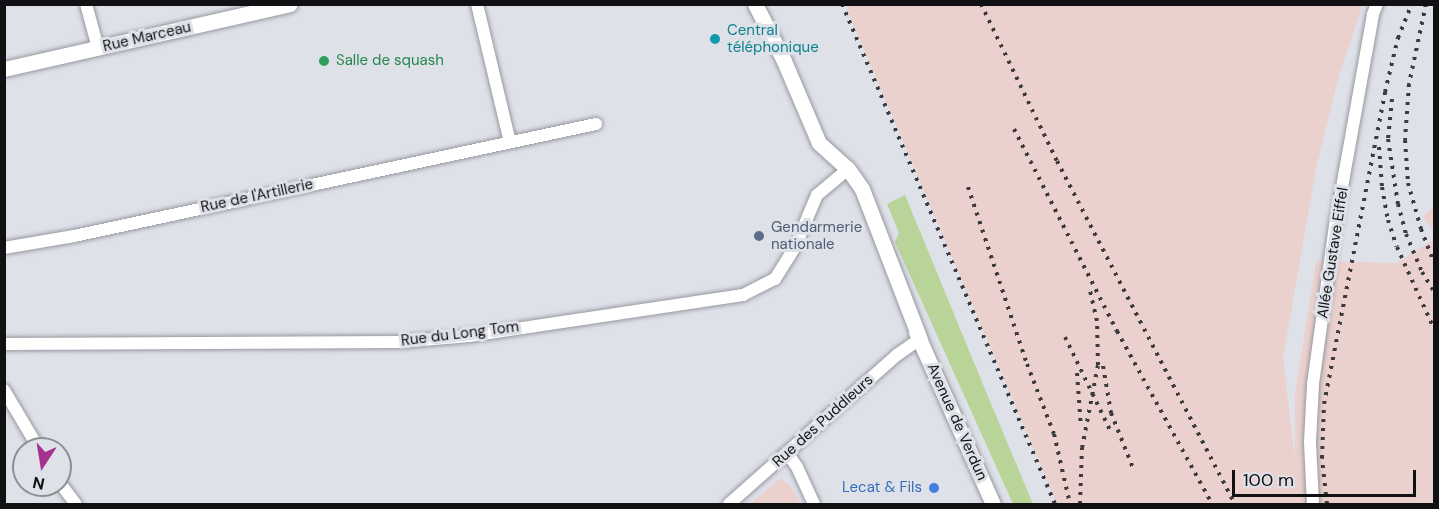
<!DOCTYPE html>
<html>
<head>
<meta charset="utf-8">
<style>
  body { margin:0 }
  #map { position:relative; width:1439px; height:509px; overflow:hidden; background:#dfe1e9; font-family:"DM Sans",sans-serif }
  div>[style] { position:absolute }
  .industrial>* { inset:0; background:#ebd1cd }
  .green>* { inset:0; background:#b9d499 }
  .roads { filter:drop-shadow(0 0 2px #9798a0) drop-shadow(0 0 2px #9798a0) }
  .minor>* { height:12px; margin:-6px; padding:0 6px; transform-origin:6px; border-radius:6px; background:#fff }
  .major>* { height:15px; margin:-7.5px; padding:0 7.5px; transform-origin:7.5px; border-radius:7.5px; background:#fff }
  .rail>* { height:4px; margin-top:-2px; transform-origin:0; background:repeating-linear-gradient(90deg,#3c3c40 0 3px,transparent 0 9px) }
  .dots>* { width:16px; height:16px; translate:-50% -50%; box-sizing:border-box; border:3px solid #dfe1e9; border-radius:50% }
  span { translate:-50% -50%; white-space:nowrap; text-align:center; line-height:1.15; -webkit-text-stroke:6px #dfe1e9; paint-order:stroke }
  .culture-label { font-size:15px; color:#0d838f }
  .left { translate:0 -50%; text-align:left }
  .street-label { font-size:15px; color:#111114 }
  .leisure-label { font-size:15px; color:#27864d }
  .service-label { font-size:15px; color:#4e5e75 }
  .shop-label { font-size:15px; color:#366cbe }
  .right { translate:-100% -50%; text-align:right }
  .frame { position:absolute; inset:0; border:6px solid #111114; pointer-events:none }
  .north { position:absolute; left:12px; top:437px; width:60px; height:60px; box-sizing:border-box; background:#dfe1e9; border:2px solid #8d8e94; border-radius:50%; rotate:192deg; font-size:16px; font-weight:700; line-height:24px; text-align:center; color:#111114 }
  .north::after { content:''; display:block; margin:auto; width:21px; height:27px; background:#a4328e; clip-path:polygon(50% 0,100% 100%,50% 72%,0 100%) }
  .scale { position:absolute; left:1232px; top:470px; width:184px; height:27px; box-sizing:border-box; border:3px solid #111114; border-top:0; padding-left:8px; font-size:18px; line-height:21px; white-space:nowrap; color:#111114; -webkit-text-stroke:4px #dfe1e9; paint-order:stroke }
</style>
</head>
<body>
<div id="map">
  <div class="industrial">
    <div style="clip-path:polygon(845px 5px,1363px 5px,1339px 75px,1316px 169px,1283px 358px,1295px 459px,1295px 395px,1316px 261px,1397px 263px,1434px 239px,1434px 504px,1057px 504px)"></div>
    <div style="clip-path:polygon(1434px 206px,1434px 231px,1423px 217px)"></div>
    <div style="clip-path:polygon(781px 478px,792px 488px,801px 504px,750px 504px)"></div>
  </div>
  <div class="green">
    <div style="clip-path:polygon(905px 195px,989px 399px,1033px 504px,1013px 504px,895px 242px,899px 233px,887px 204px)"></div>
  </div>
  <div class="roads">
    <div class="minor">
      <div style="left:86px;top:4px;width:46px;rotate:74.7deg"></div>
      <div style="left:477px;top:4px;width:142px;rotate:76.6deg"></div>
      <div style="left:4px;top:248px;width:71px;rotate:-9.7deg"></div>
      <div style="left:74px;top:236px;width:534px;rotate:-12.11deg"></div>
      <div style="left:4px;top:344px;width:396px;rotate:-0.3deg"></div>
      <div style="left:400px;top:342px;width:69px;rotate:-5deg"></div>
      <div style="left:469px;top:336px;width:277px;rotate:-8.5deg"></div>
      <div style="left:743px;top:295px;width:36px;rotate:-27deg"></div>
      <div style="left:775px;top:279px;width:38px;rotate:-58deg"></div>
      <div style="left:795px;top:247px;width:56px;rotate:-67.1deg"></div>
      <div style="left:817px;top:195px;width:40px;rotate:-40deg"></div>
      <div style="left:4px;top:390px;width:69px;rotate:59.3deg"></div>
      <div style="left:787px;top:453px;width:17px;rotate:54deg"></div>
      <div style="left:797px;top:467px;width:41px;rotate:65.3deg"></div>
      <div style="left:60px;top:483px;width:26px;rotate:53deg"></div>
      <div style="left:729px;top:504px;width:225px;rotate:-41.6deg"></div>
      <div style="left:897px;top:355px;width:28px;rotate:-35deg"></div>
      <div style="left:1313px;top:504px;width:62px;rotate:-92.8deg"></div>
      <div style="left:1310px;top:442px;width:58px;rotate:-87deg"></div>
      <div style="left:1313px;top:384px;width:160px;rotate:-82.1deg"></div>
      <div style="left:1335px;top:226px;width:215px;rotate:-79.8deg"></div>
      <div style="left:1373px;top:14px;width:11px;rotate:-68deg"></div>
    </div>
    <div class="major">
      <div style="left:755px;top:4px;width:64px;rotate:63deg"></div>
      <div style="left:784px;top:61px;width:89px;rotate:66.9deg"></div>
      <div style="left:819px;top:143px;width:39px;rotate:42deg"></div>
      <div style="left:848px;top:169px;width:24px;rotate:55deg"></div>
      <div style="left:862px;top:189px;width:161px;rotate:68.9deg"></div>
      <div style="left:4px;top:69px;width:293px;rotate:-12.8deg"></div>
      <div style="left:916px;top:332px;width:188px;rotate:65.9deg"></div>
    </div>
  </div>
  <div class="rail">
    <div style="left:842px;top:4px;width:543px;rotate:66.93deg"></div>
    <div style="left:981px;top:4px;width:174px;rotate:64.2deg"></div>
    <div style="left:1057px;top:161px;width:386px;rotate:62.6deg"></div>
    <div style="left:1426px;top:4px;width:82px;rotate:102deg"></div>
    <div style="left:1409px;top:84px;width:56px;rotate:94.1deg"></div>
    <div style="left:1405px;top:140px;width:43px;rotate:86deg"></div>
    <div style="left:1408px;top:183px;width:48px;rotate:74.2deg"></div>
    <div style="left:1421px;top:229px;width:36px;rotate:69deg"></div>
    <div style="left:1392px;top:99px;width:40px;rotate:95.7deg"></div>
    <div style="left:1388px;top:139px;width:66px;rotate:81.3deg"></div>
    <div style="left:1398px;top:204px;width:31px;rotate:75deg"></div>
    <div style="left:1406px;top:234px;width:41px;rotate:67.2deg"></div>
    <div style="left:1422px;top:272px;width:22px;rotate:58deg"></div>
    <div style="left:1014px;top:129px;width:227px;rotate:63deg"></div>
    <div style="left:1117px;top:331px;width:197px;rotate:61.2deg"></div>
    <div style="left:1379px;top:147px;width:40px;rotate:85.7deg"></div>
    <div style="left:1382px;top:187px;width:34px;rotate:80deg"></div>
    <div style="left:1388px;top:220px;width:28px;rotate:72deg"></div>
    <div style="left:1397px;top:247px;width:90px;rotate:65.7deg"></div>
    <div style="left:968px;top:187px;width:187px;rotate:71.6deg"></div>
    <div style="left:1027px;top:364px;width:75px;rotate:68.9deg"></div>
    <div style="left:1054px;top:434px;width:72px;rotate:77.1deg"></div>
    <div style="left:1065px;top:337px;width:106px;rotate:64.2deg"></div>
    <div style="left:1103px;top:366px;width:48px;rotate:80.3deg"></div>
    <div style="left:1111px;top:413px;width:59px;rotate:68.2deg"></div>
    <div style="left:1077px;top:373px;width:54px;rotate:85.8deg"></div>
    <div style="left:1080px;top:504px;width:56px;rotate:-88deg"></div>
    <div style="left:1082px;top:448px;width:85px;rotate:-79.1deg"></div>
    <div style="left:1098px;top:365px;width:44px;rotate:-91.3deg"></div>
    <div style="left:1097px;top:321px;width:35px;rotate:-103deg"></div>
    <div style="left:1327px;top:504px;width:46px;rotate:-96.2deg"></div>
    <div style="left:1322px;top:458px;width:54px;rotate:-87.9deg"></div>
    <div style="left:1324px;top:404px;width:318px;rotate:-78.9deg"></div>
    <div style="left:1385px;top:92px;width:56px;rotate:-76.5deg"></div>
    <div style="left:1398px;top:38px;width:37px;rotate:-68deg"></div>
  </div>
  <div class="dots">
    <div style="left:715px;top:39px;background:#0f9aa8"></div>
    <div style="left:324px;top:61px;background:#2e9e5b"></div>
    <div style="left:759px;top:236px;background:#5c6f8a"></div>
    <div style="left:934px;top:488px;background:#3f7fe0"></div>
  </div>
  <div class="culture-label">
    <span class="left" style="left:727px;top:39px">Central<br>téléphonique</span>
  </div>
  <div class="street-label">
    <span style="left:147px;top:37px;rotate:-13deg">Rue Marceau</span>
    <span style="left:257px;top:196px;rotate:-12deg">Rue de l'Artillerie</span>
    <span style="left:1333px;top:253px;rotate:-81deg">Allée Gustave Eiffel</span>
    <span style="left:460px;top:334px;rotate:-7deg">Rue du Long Tom</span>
    <span style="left:823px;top:421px;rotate:-42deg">Rue des Puddleurs</span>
    <span style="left:957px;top:422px;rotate:66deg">Avenue de Verdun</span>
  </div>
  <div class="leisure-label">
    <span class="left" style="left:336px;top:61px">Salle de squash</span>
  </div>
  <div class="service-label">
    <span class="left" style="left:771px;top:236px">Gendarmerie<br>nationale</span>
  </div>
  <div class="shop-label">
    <span class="right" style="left:922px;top:488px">Lecat &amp; Fils</span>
  </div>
  <div class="frame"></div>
  <div class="north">N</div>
  <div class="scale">100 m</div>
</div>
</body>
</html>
